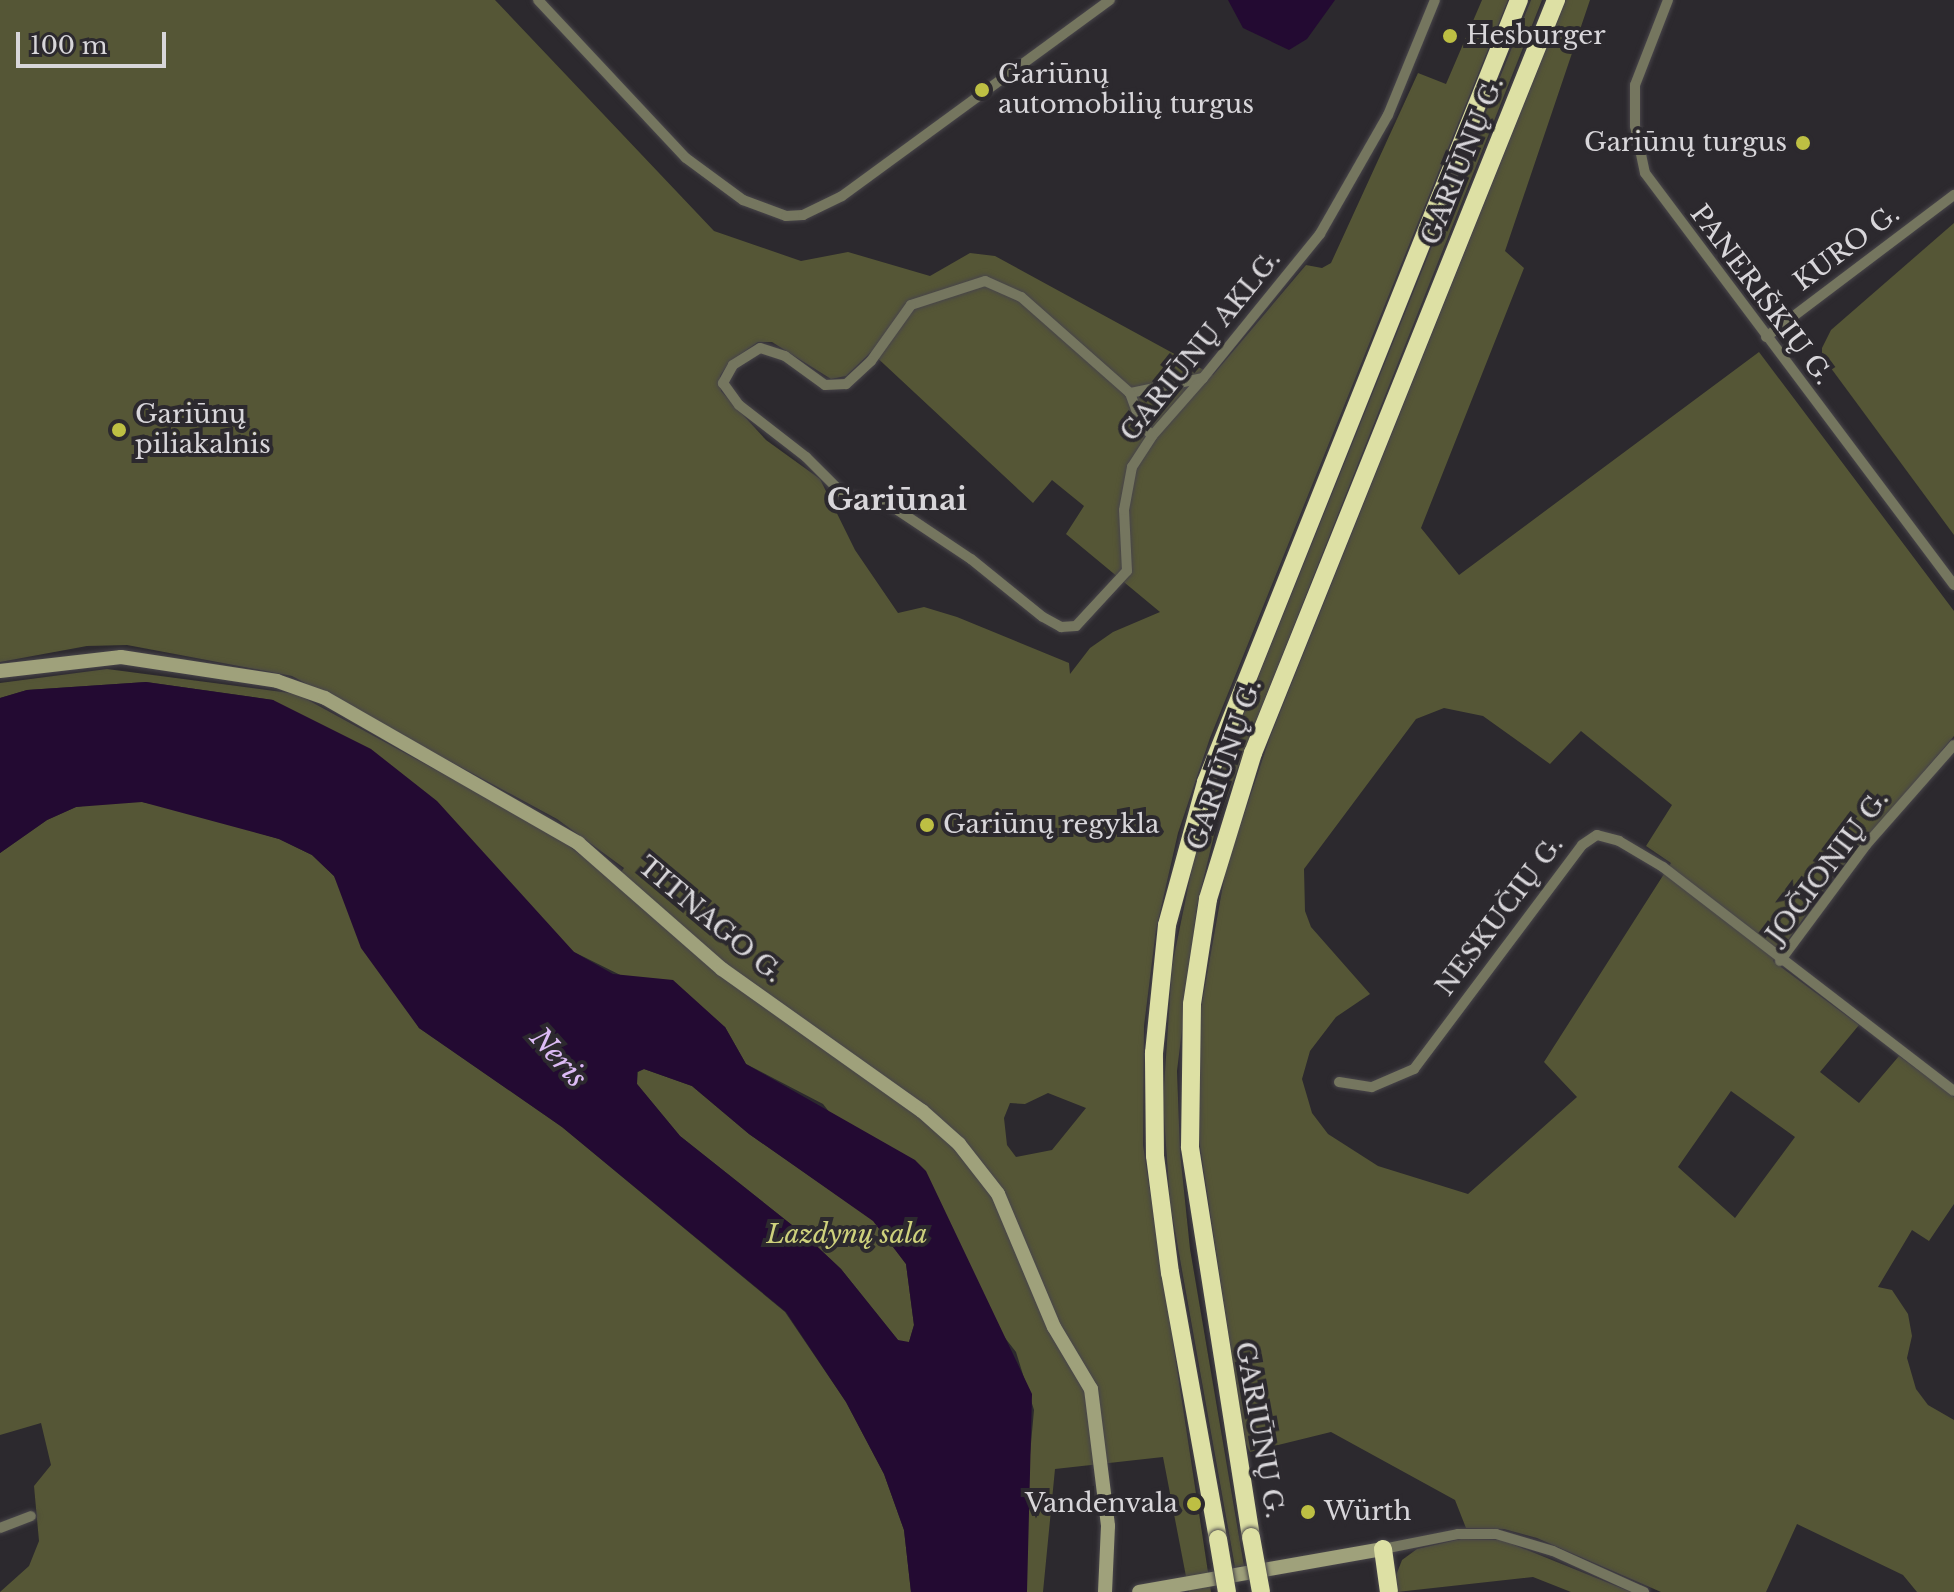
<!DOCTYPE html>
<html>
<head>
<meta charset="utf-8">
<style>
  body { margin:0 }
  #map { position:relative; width:1954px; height:1592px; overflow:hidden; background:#2c292e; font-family:"Libre Baskerville",serif }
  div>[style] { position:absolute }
  .green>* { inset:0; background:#555636 }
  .water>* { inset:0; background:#230a32 }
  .roads { filter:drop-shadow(0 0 2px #48454a) drop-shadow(0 0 2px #48454a) }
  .street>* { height:10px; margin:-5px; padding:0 5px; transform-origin:5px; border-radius:5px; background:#75765f }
  .secondary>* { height:14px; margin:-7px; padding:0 7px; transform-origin:7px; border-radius:7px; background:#9fa17b }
  .highway>* { height:18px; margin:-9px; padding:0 9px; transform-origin:9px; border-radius:9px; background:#dde0a4 }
  .bridges { filter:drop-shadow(0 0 2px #48454a) drop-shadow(0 0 2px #48454a) }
  .highway-bridge>* { height:18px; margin:-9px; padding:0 9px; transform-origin:9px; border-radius:9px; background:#dde0a4 }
  .dots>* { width:22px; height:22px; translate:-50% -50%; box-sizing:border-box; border:4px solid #2c292e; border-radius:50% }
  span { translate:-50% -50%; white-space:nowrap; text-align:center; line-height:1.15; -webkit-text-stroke:8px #2c292e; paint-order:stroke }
  .poi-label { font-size:26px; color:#d8d6da }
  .left { translate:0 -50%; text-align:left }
  .right { translate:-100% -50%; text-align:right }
  .street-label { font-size:26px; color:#d8d6da }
  .park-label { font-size:26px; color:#ced17c; font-style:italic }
  .water-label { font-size:28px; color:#dcbbf5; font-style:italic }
  .quarter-label { font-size:30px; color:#d8d6da; font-weight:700 }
  .scale { position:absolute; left:16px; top:32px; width:150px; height:36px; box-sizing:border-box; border:4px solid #d8d6da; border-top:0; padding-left:10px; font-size:24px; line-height:28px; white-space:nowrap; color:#d8d6da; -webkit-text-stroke:6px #2c292e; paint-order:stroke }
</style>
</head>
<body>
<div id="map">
  <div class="green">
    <div style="clip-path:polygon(evenodd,0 0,495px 0,714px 231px,801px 261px,848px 252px,930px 276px,970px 253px,995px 256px,1213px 375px,1306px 265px,1322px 268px,1331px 263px,1418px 73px,1446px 84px,1482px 0,1508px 0,1210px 738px,1178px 833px,1156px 930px,1144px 1026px,1143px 1145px,1211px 1592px,1189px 1592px,1163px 1457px,1055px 1469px,1043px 1592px,1027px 1592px,1026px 1499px,1034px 1410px,1016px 1352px,823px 1104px,746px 1064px,725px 1027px,574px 952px,273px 700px,146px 682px,27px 690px,0 698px,0 683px,107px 669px,297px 694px,553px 834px,615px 881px,624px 868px,557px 819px,292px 676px,127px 645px,87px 646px,0 662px,0 0,758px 342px,772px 342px,831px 379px,846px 376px,871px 352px,1033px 503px,1052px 480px,1084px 506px,1066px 534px,1160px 612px,1113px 632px,1090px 648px,1070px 674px,1069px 663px,957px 617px,924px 607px,898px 613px,855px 550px,820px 479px,766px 440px,721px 391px,720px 376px,729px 362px,758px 342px,0 0,1048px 1093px,1086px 1108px,1052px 1150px,1016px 1157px,1007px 1145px,1004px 1118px,1010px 1103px,1025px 1104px,1048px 1093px)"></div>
    <div style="clip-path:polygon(1531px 0,1542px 0,1243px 754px,1216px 827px,1197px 906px,1177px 1071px,1180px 1152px,1190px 1249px,1244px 1566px,1235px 1567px,1170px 1203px,1163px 1102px,1172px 966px,1193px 863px,1226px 757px)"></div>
    <div style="clip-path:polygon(evenodd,1566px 0,1590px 0,1505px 251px,1524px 268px,1421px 528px,1459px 575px,1759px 352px,1954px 611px,1954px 736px,1830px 881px,1773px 961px,1859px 1025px,1820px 1072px,1859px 1103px,1899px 1056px,1954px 1097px,1954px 1204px,1929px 1241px,1912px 1230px,1878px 1287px,1892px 1290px,1908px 1314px,1912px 1336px,1907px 1358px,1916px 1389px,1928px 1405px,1954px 1420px,1954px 1592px,1917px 1592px,1903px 1575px,1797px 1524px,1766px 1592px,1661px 1592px,1537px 1538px,1504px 1529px,1466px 1528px,1455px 1500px,1331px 1432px,1250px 1452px,1245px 1442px,1198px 1133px,1198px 1025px,1226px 868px,1270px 737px,1566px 0,1444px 708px,1483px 716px,1550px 764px,1581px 731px,1672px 805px,1646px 846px,1671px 863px,1544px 1062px,1577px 1097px,1468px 1194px,1378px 1166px,1328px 1134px,1312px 1113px,1302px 1079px,1310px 1051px,1336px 1017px,1370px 994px,1311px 927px,1305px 911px,1304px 869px,1416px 719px,1444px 708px,1566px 0,1731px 1091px,1795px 1137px,1735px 1218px,1678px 1167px,1731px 1091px)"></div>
    <div style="clip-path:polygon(1954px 223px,1954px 535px,1822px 356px,1822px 348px,1831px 330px)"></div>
    <div style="clip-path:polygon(109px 802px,142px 802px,186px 811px,279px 839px,312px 855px,334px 876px,419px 1028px,562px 1127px,785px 1312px,846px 1402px,884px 1474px,904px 1530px,911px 1592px,0 1592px,29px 1566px,39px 1541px,34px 1486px,51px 1465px,41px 1423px,0 1435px,0 853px,47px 820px,76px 807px)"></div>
    <div style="clip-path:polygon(644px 1069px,692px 1086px,749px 1134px,873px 1220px,906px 1264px,914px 1325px,909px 1342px,903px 1345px,898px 1340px,841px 1269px,807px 1237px,680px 1136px,637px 1084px,638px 1072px)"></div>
    <div style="clip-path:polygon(1461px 1539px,1502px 1540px,1631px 1592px,1571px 1592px,1533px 1577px,1397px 1592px,1395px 1578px,1402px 1560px,1417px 1549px)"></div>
  </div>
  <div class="water">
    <div style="clip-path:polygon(1228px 0,1335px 0,1307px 39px,1289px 50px,1243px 28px)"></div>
    <div style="clip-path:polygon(evenodd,146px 682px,273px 700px,371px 749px,437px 801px,574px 952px,613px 974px,673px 980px,725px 1027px,746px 1064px,915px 1160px,926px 1171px,1032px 1394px,1027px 1592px,911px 1592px,904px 1530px,884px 1474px,846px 1402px,786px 1312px,562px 1127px,419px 1028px,361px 948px,334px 876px,312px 855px,279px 839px,142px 802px,76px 807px,47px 820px,0 853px,0 698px,27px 690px,146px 682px,644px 1069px,692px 1086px,749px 1134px,873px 1221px,906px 1264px,914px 1325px,909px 1342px,898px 1340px,841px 1269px,807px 1237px,680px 1136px,637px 1084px,637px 1072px,644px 1069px)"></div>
  </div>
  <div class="roads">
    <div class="street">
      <div style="left:538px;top:0;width:216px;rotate:46.9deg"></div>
      <div style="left:686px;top:158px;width:71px;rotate:36.4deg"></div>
      <div style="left:743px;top:200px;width:46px;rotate:20.4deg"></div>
      <div style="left:786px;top:216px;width:17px;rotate:-3deg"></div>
      <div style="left:803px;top:215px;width:43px;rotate:-26deg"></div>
      <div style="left:842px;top:196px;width:332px;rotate:-36.2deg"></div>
      <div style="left:1668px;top:0;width:91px;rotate:111.2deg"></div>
      <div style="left:1635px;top:85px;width:41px;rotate:90deg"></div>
      <div style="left:1635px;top:126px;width:48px;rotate:78deg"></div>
      <div style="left:1645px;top:173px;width:515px;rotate:53.13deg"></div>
      <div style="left:1766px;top:337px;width:236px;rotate:-37.1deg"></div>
      <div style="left:1203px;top:378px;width:75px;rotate:168.4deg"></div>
      <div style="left:1130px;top:393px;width:145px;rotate:-138.6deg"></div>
      <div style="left:1021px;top:297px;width:39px;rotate:-156deg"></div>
      <div style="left:985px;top:281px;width:78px;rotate:162deg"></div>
      <div style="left:911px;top:305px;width:69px;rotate:125.5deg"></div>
      <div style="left:871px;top:361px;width:34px;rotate:137deg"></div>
      <div style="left:846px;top:384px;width:21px;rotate:177deg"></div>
      <div style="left:825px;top:385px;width:49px;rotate:-144.1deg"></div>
      <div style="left:785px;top:356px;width:26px;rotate:-162deg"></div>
      <div style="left:760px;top:348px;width:32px;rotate:148deg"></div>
      <div style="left:733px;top:365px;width:21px;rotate:119deg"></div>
      <div style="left:723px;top:383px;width:27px;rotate:54deg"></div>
      <div style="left:739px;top:405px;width:85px;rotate:37.8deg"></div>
      <div style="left:806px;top:457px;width:55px;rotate:45deg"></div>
      <div style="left:845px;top:496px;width:43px;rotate:9.5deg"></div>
      <div style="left:887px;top:503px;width:101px;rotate:33.7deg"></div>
      <div style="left:971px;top:559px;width:92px;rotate:38.9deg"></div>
      <div style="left:1043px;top:617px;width:21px;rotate:29deg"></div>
      <div style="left:1061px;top:627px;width:15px;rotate:-4deg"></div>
      <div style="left:1076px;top:626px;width:75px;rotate:-47.2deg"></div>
      <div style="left:1127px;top:571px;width:61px;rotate:-92.8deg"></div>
      <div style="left:1124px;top:510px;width:44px;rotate:-79.5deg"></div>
      <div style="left:1132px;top:467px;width:37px;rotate:-57deg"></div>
      <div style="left:1152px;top:436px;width:77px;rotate:-48.7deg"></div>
      <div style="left:1203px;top:378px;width:186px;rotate:-50.9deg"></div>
      <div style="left:1320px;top:234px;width:137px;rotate:-60.3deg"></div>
      <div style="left:1388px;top:115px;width:124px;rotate:-67.8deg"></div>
      <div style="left:1130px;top:393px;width:33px;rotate:70deg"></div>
      <div style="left:1141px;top:424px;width:16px;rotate:47deg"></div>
      <div style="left:1780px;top:961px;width:144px;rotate:-53.4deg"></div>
      <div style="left:1866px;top:845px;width:133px;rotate:-48.7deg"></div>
      <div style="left:1339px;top:1082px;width:33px;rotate:9deg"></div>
      <div style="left:1372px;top:1087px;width:46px;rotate:-23.2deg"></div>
      <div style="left:1414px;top:1069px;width:280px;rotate:-53.1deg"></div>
      <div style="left:1582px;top:845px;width:18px;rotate:-34deg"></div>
      <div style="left:1597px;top:835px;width:23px;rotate:15deg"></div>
      <div style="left:1619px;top:841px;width:51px;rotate:30.6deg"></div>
      <div style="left:1663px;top:867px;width:367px;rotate:37.6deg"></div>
      <div style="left:0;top:1528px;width:33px;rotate:-21deg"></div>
      <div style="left:1383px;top:1549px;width:76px;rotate:-11.3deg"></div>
      <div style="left:1458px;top:1534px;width:38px"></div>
      <div style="left:1496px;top:1534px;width:59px;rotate:16.6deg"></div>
      <div style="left:1553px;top:1551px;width:100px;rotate:24.3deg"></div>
    </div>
    <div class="secondary">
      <div style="left:0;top:671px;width:122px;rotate:-6.6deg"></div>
      <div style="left:121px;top:657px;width:158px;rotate:8.7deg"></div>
      <div style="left:277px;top:681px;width:51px;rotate:19.5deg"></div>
      <div style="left:325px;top:698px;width:292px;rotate:29.8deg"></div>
      <div style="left:578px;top:843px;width:191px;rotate:41.2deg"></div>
      <div style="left:722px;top:969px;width:245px;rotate:35.4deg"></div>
      <div style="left:922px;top:1111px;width:50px;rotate:41.7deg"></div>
      <div style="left:959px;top:1144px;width:63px;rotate:52deg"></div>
      <div style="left:998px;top:1194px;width:144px;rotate:67.2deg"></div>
      <div style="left:1054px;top:1327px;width:72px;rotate:59.2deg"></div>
      <div style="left:1091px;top:1389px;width:138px;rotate:82.9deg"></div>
      <div style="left:1108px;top:1526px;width:66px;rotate:92.6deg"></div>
      <div style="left:1139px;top:1592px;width:248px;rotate:-10deg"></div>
    </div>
    <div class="highway">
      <div style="left:1251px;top:1537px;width:395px;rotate:-98.9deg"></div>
      <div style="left:1190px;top:1147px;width:143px;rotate:-89.2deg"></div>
      <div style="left:1192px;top:1004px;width:106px;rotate:-81.3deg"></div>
      <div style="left:1208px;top:899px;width:153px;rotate:-72.9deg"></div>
      <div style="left:1253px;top:753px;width:812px;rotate:-68.08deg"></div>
      <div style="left:1218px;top:1539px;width:270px;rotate:-100.2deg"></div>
      <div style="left:1170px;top:1273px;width:118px;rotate:-97.3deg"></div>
      <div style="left:1155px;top:1156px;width:103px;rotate:-90.6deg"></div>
      <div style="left:1154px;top:1053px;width:129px;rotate:-84.2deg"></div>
      <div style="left:1167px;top:925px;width:148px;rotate:-74.7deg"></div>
      <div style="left:1206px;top:782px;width:842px;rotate:-68.19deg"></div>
      <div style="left:1383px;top:1549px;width:43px;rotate:82.1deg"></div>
    </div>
  </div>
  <div class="bridges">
    <div class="highway-bridge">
      <div style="left:1251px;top:1537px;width:56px;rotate:79.7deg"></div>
      <div style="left:1218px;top:1539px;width:54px;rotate:80.4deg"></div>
    </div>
  </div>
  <div class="dots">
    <div style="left:1450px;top:36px;background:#bdbf43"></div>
    <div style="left:982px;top:90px;background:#bdbf43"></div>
    <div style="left:1803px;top:143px;background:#bdbf43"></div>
    <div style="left:119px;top:430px;background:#bdbf43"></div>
    <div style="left:927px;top:825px;background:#bdbf43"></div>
    <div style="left:1194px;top:1504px;background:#bdbf43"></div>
    <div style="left:1308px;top:1512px;background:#bdbf43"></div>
  </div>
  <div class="poi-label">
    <span class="left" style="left:1466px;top:36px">Hesburger</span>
    <span class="left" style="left:998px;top:90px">Gariūnų<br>automobilių turgus</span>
    <span class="right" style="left:1787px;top:143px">Gariūnų turgus</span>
    <span class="left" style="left:135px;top:430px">Gariūnų<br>piliakalnis</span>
    <span class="left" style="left:943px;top:825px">Gariūnų regykla</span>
    <span class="right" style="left:1178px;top:1504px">Vandenvala</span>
    <span class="left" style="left:1324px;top:1512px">Würth</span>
  </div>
  <div class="street-label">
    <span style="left:1463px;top:161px;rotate:-68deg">GARIŪNŲ G.</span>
    <span style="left:1847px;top:248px;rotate:-37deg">KURO G.</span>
    <span style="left:1761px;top:295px;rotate:53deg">PANERIŠKIŲ G.</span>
    <span style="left:1201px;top:346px;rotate:-51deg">GARIŪNŲ AKLG.</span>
    <span style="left:1225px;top:765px;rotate:-71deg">GARIŪNŲ G.</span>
    <span style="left:1828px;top:867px;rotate:-53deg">JOČIONIŲ G.</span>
    <span style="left:1500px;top:916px;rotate:-53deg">NESKUČIŲ G.</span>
    <span style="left:710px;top:920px;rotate:40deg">TITNAGO G.</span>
    <span style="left:1259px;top:1430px;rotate:80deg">GARIŪNŲ G.</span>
  </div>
  <div class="park-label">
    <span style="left:847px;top:1235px">Lazdynų sala</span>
  </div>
  <div class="water-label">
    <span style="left:558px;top:1058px;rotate:48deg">Neris</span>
  </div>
  <div class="quarter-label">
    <span style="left:897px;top:500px">Gariūnai</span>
  </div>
  <div class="scale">100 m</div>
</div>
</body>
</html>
